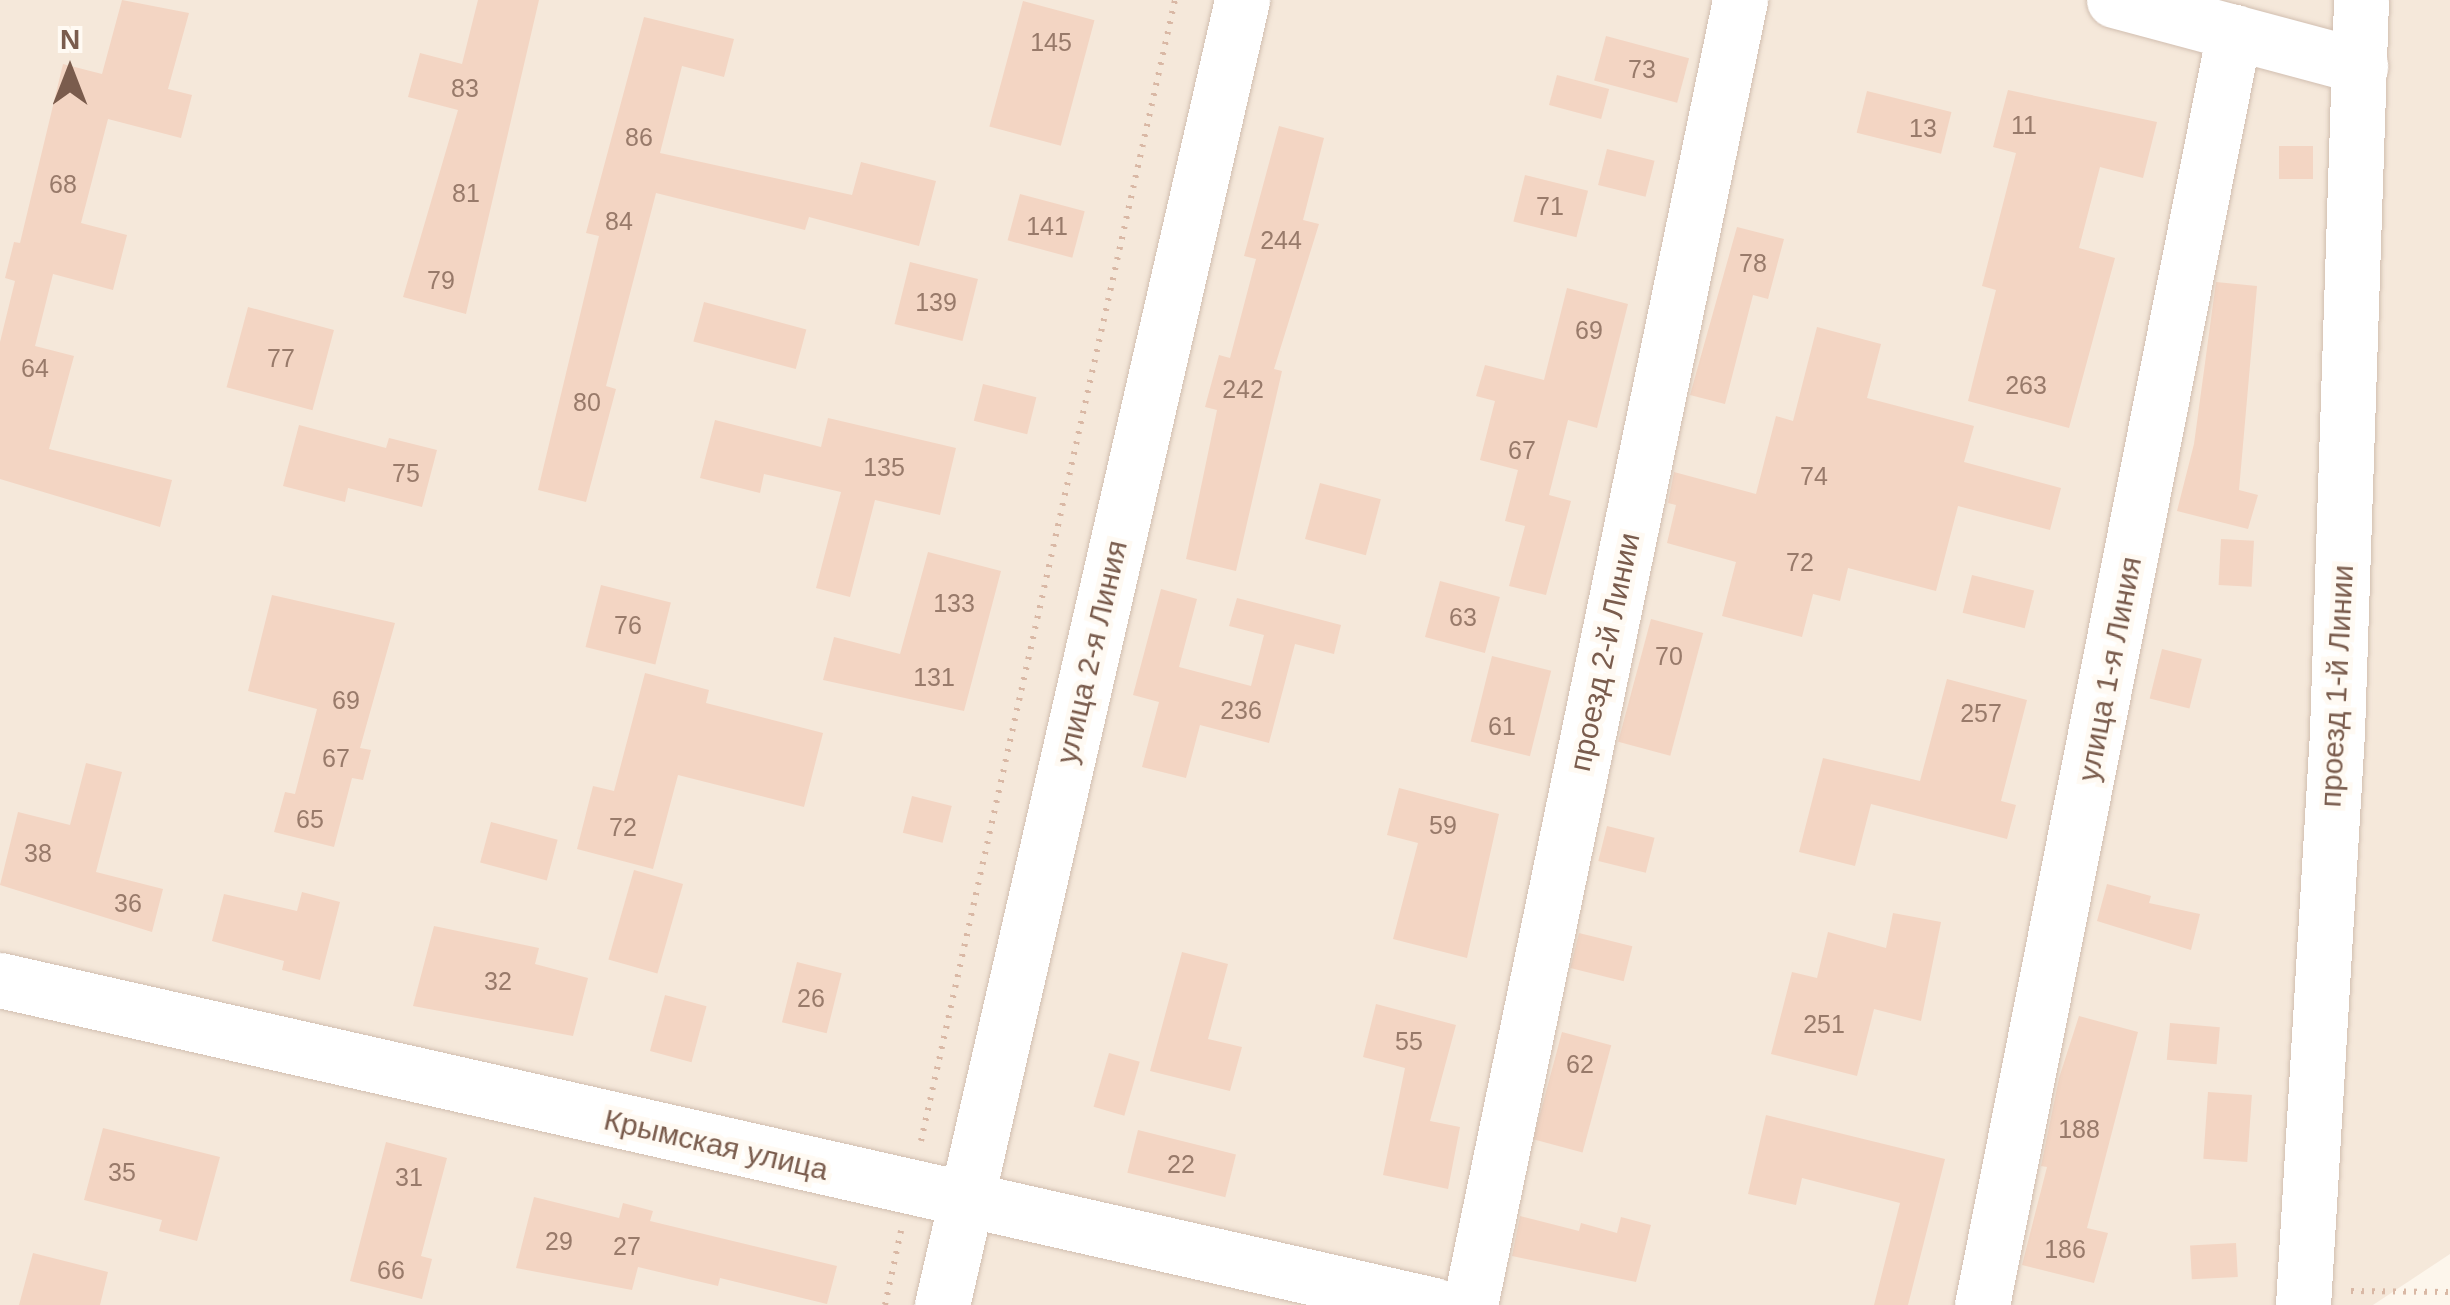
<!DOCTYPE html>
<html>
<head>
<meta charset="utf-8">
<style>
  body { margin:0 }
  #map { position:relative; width:2450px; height:1305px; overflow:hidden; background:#fdf6ec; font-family:Helvetica,sans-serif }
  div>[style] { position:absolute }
  .residential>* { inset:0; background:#f5e8da }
  .building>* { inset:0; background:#f3d5c3; transform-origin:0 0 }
  .path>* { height:6px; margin-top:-3px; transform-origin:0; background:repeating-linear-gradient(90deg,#d9b8a5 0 2.5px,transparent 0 10.5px) }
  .roads { filter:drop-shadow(0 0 2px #d1beb0) drop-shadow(0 0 2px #d1beb0) }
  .minor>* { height:55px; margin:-27.5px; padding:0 27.5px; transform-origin:27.5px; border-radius:27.5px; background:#fff }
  span { translate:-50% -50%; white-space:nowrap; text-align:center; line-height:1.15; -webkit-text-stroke:10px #fffaf3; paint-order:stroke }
  .number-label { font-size:25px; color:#987a6a }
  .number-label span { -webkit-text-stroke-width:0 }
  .street-label { font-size:30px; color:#7a5c4d }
  .north { position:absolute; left:20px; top:20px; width:100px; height:100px; -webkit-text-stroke:8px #fffaf3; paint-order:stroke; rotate:0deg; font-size:28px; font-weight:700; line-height:40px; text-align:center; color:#7a5c4d }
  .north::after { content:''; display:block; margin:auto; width:35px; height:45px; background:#7a5c4d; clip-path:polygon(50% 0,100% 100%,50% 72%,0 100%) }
</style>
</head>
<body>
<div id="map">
  <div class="residential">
    <div style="clip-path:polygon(0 0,2450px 0,2450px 1254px,2373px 1305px,0 1305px)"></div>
  </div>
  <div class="building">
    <div style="clip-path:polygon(122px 0,189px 13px,168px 89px,192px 95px,181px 138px,108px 119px,81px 223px,127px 235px,113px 290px,53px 274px,35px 346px,74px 356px,49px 449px,172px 480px,160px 527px,0 479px,0 342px,15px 281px,5px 278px,14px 242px,20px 243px,63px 64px,102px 74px)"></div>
    <div style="clip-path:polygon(478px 0,539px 0,466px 314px,403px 297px,458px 110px,408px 97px,420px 53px,462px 64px)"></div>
    <div style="left:1023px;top:1px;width:74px;height:130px;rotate:15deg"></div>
    <div style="clip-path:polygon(644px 17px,734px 39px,724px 77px,682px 66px,660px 153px,852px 195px,861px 162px,936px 181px,919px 246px,809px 217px,805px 230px,656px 193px,606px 386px,616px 389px,586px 502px,538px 490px,599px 236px,586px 233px)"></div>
    <div style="left:1606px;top:36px;width:86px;height:46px;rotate:15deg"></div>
    <div style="left:1557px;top:75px;width:54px;height:31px;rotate:15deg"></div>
    <div style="clip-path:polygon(2008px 90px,2157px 122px,2143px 178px,2100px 167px,2079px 248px,2115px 258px,2069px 428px,1968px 401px,1996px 290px,1982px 286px,2016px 153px,1993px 147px)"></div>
    <div style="left:1867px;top:91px;width:87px;height:43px;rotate:14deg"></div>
    <div style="clip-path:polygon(1279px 126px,1324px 138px,1303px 220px,1319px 224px,1274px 369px,1282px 371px,1236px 571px,1186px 559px,1217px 410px,1205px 407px,1219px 355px,1230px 358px,1256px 259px,1244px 256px)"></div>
    <div style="left:2279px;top:146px;width:34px;height:33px"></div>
    <div style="left:1607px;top:149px;width:49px;height:37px;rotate:14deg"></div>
    <div style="left:1525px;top:175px;width:65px;height:48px;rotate:14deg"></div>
    <div style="left:1020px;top:194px;width:67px;height:48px;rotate:15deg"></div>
    <div style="clip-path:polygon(1737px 227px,1784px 239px,1768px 299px,1753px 295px,1725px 404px,1690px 395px)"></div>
    <div style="left:910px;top:262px;width:70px;height:64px;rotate:14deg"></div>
    <div style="clip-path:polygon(2216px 282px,2257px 286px,2239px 490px,2258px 495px,2248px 529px,2177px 511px,2194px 444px)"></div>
    <div style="clip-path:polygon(1567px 288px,1628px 304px,1597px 428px,1568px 420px,1549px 495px,1571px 501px,1546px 595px,1509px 586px,1525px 526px,1505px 521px,1518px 470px,1480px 460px,1495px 401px,1476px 396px,1485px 365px,1544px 380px)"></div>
    <div style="left:704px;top:302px;width:106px;height:41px;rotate:15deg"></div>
    <div style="left:248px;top:307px;width:89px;height:83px;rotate:15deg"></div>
    <div style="clip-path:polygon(1817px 327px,1881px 344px,1867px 398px,1974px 426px,1964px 462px,2061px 488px,2050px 530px,1958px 506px,1936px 591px,1848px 568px,1840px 601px,1813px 594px,1802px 637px,1722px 616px,1736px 562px,1667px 543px,1676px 505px,1668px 503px,1674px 472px,1756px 494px,1776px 416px,1793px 421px)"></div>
    <div style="left:983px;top:384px;width:55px;height:38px;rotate:14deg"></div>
    <div style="clip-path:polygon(828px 418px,956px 448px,940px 515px,875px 500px,850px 597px,816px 588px,841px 492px,764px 474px,760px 493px,700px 478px,715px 420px,821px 447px)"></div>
    <div style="clip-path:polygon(299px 425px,386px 448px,389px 438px,437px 450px,422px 507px,348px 488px,345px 502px,283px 486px)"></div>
    <div style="left:1320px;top:483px;width:63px;height:58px;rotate:15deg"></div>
    <div style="left:2221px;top:539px;width:33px;height:46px;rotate:3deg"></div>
    <div style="clip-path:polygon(928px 552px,1001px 571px,964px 711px,823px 680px,834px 637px,900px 654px)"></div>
    <div style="left:1972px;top:575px;width:64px;height:39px;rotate:14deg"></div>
    <div style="left:1440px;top:581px;width:62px;height:58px;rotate:15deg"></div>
    <div style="left:601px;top:585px;width:72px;height:64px;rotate:14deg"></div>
    <div style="clip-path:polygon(1161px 589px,1197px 599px,1179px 667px,1251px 686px,1264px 635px,1229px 626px,1237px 598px,1341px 625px,1334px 654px,1295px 644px,1269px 743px,1200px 725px,1186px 778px,1142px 767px,1159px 702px,1133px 695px)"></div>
    <div style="clip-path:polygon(272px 595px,395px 623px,360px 748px,371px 750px,363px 780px,352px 778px,334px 847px,274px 832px,285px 792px,295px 794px,317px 709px,248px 691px)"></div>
    <div style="left:1651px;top:619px;width:54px;height:127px;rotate:15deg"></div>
    <div style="left:2162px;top:649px;width:41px;height:51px;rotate:14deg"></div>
    <div style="left:1492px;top:656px;width:61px;height:88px;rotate:14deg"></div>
    <div style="clip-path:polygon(645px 673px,709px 690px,706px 703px,823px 733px,804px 807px,678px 775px,653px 869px,577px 849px,593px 786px,614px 791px)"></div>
    <div style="clip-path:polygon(1947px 679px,2027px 700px,2001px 801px,2016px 805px,2007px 839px,1871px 804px,1855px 866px,1799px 852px,1823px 758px,1920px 781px)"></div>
    <div style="clip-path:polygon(86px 763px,122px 772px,96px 872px,163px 889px,152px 932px,0 885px,18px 812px,70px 825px)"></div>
    <div style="clip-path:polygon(1399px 788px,1499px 814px,1467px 958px,1393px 939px,1418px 843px,1387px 835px)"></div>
    <div style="left:912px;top:796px;width:41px;height:38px;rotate:14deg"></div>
    <div style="left:491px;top:822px;width:69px;height:42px;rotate:15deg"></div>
    <div style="left:1607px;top:826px;width:49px;height:36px;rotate:14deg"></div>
    <div style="left:634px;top:870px;width:51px;height:93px;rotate:16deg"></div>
    <div style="clip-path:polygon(2107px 884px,2151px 896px,2149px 903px,2200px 914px,2191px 950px,2097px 921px)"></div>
    <div style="clip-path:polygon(302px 892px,340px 902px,320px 980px,282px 970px,284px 961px,212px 941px,224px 894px,297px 911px)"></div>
    <div style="clip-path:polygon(1893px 913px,1941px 922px,1921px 1021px,1874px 1009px,1857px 1076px,1771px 1054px,1792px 972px,1817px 978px,1828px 932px,1886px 948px)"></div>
    <div style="clip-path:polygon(434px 926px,539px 948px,535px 964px,588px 978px,573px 1036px,413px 1006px)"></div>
    <div style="left:1579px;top:933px;width:55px;height:36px;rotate:14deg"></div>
    <div style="clip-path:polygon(1182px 952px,1228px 964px,1208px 1039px,1242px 1047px,1230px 1091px,1150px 1071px)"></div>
    <div style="left:797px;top:962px;width:46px;height:62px;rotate:14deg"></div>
    <div style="left:665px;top:995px;width:43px;height:58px;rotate:15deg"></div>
    <div style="clip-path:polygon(1376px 1004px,1456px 1025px,1430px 1121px,1460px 1127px,1448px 1189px,1383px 1175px,1405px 1068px,1363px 1057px)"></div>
    <div style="clip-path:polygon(2079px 1016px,2138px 1032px,2087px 1228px,2108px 1233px,2094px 1283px,2022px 1265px,2047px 1167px,2041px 1166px,2059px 1078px)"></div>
    <div style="left:2170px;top:1023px;width:50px;height:37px;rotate:5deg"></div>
    <div style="left:1562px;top:1032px;width:51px;height:111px;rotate:15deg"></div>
    <div style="left:1109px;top:1053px;width:32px;height:56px;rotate:16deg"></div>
    <div style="left:2208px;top:1092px;width:44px;height:67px;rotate:4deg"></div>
    <div style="clip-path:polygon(1766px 1115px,1945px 1159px,1908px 1305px,1874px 1305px,1900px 1203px,1802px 1178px,1796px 1205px,1748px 1194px)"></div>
    <div style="clip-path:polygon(103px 1128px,220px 1157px,197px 1241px,159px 1231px,162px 1220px,84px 1200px)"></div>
    <div style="left:1138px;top:1130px;width:101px;height:44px;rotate:14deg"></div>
    <div style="clip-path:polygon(386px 1142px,447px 1158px,421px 1256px,432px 1259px,422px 1299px,350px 1281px)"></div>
    <div style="clip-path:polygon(534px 1197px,619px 1218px,623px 1203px,653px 1211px,650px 1221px,837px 1266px,827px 1304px,720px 1278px,718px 1286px,638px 1267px,632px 1290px,516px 1268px)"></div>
    <div style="clip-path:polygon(1520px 1216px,1579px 1231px,1581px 1223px,1617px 1233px,1621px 1217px,1651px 1225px,1636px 1282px,1512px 1256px)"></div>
    <div style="left:2236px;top:1243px;width:34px;height:46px;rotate:87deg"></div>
    <div style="clip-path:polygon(33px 1253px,108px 1272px,100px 1305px,19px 1305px)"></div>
  </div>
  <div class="path">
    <div style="left:921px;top:1141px;width:1169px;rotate:-77.45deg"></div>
    <div style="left:2351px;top:1291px;width:99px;rotate:0.6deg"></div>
    <div style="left:885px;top:1305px;width:76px;rotate:-77.8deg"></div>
  </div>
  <div class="roads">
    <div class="minor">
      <div style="left:2114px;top:0;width:255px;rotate:15deg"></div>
      <div style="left:0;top:980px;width:1470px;rotate:12.77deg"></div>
      <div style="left:942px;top:1305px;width:1339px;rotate:-77.05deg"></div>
      <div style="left:1470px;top:1305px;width:1333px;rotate:-78.31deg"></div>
      <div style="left:1982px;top:1305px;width:1298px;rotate:-78.8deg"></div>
      <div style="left:2303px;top:1305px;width:574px;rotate:-86.6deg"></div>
      <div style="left:2337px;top:732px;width:732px;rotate:-88.12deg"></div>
    </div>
  </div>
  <div class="number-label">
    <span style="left:1051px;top:42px">145</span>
    <span style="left:1642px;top:69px">73</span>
    <span style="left:465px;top:88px">83</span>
    <span style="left:2024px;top:125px">11</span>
    <span style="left:1923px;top:128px">13</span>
    <span style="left:639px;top:137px">86</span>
    <span style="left:63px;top:184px">68</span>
    <span style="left:466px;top:193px">81</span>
    <span style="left:1550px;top:206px">71</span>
    <span style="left:619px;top:221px">84</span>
    <span style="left:1047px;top:226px">141</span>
    <span style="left:1281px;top:240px">244</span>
    <span style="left:1753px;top:263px">78</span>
    <span style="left:441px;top:280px">79</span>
    <span style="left:936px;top:302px">139</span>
    <span style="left:1589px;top:330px">69</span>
    <span style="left:281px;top:358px">77</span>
    <span style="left:35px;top:368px">64</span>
    <span style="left:2026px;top:385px">263</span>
    <span style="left:1243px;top:389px">242</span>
    <span style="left:587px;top:402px">80</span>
    <span style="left:1522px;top:450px">67</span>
    <span style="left:884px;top:467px">135</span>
    <span style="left:406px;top:473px">75</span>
    <span style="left:1814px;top:476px">74</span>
    <span style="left:1800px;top:562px">72</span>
    <span style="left:954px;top:603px">133</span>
    <span style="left:1463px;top:617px">63</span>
    <span style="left:628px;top:625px">76</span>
    <span style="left:1669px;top:656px">70</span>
    <span style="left:934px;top:677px">131</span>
    <span style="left:346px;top:700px">69</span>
    <span style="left:1241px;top:710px">236</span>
    <span style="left:1981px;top:713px">257</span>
    <span style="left:1502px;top:726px">61</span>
    <span style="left:336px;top:758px">67</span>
    <span style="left:310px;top:819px">65</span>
    <span style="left:1443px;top:825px">59</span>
    <span style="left:623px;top:827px">72</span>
    <span style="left:38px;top:853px">38</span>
    <span style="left:128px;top:903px">36</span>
    <span style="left:498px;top:981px">32</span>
    <span style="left:811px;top:998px">26</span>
    <span style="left:1824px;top:1024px">251</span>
    <span style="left:1409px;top:1041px">55</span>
    <span style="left:1580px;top:1064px">62</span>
    <span style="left:2079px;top:1129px">188</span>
    <span style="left:1181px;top:1164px">22</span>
    <span style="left:122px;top:1172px">35</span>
    <span style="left:409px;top:1177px">31</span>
    <span style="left:559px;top:1241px">29</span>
    <span style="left:627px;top:1246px">27</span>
    <span style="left:2065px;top:1249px">186</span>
    <span style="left:391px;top:1270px">66</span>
  </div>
  <div class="street-label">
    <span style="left:1092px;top:652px;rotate:-77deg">улица 2-я Линия</span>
    <span style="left:1605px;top:652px;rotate:-78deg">проезд 2-й Линии</span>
    <span style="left:2110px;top:669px;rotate:-79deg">улица 1-я Линия</span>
    <span style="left:2337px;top:686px;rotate:-87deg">проезд 1-й Линии</span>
    <span style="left:716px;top:1145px;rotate:13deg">Крымская улица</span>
  </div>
  <div class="north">N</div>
</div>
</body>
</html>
